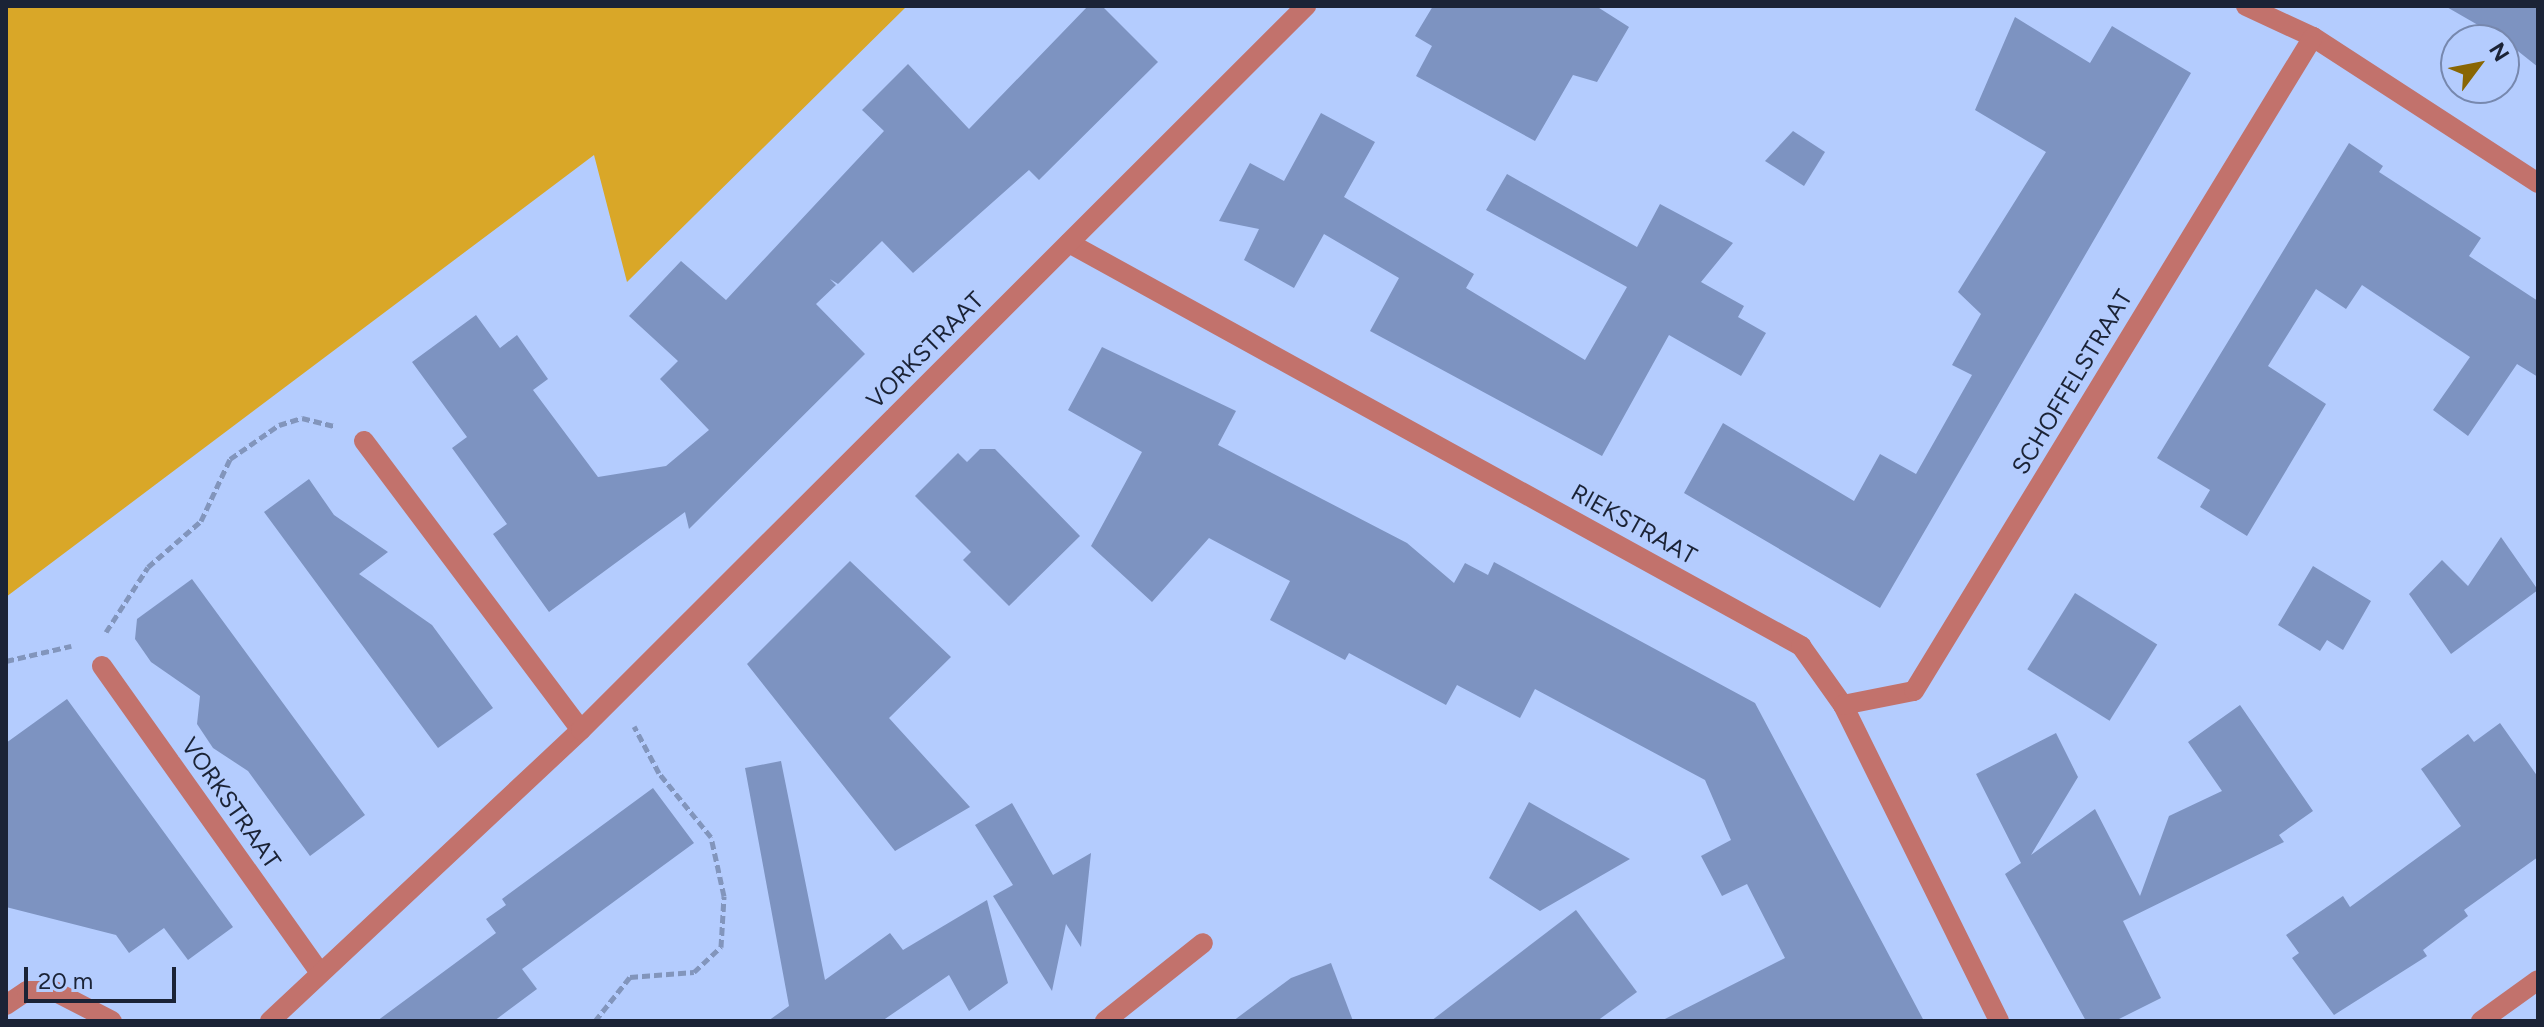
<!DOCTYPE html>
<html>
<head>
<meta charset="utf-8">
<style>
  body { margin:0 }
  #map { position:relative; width:2544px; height:1027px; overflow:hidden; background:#b4ccfe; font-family:Figtree,sans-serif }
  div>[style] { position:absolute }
  .green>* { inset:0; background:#d9a728 }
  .building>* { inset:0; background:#7d93c1; transform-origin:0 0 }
  .path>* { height:5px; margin-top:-2.5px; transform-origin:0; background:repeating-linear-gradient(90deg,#8295bc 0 8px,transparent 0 12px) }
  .minor>* { height:20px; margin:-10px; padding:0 10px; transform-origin:10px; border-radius:10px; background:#c2726c }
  span { translate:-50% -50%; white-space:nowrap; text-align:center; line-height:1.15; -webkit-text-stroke:8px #b4ccfe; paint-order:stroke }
  .street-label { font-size:24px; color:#1b2336 }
  .frame { position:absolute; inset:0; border:8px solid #1b2336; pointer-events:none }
  .north { position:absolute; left:2440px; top:24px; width:80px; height:80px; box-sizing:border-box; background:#b4ccfe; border:2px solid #7788ae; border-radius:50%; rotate:58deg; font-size:22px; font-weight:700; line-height:32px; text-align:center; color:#1b2336 }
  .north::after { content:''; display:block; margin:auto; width:28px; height:36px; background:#896603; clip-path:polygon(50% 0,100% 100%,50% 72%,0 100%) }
  .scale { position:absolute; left:24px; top:967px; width:152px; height:36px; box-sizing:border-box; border:4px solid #1b2336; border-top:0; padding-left:10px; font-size:24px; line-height:28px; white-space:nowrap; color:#1b2336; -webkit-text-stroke:6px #b4ccfe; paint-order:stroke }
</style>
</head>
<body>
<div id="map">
  <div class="green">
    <div style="clip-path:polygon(6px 6px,907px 6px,627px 282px,594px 155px,6px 597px)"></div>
  </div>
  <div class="building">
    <div style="clip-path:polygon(1088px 6px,1102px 6px,1158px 62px,1039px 180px,1029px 170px,913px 273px,882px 241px,838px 284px,830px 279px,836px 285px,816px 304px,865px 354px,689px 529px,685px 512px,549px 612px,493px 534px,507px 524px,452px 448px,467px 437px,412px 362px,476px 315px,500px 348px,517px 335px,548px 379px,533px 390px,598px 477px,666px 466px,709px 430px,660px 379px,678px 361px,629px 316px,681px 261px,726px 300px,884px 131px,862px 110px,908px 64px,969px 129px)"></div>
    <div style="clip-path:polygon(1433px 6px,1596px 6px,1629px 27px,1597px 82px,1573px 75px,1535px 141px,1416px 76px,1432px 46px,1415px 36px)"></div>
    <div style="clip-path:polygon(2445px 6px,2538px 6px,2538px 67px,2504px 40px)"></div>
    <div style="clip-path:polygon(2015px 17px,2090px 63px,2112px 26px,2191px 73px,1880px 608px,1684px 493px,1723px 423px,1854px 501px,1880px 454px,1916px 474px,1972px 375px,1952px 365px,1981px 314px,1958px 292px,2046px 152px,1975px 110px)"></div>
    <div style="clip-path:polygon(1321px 113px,1375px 142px,1344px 197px,1474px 274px,1466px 288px,1585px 360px,1627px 287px,1486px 210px,1507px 174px,1637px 247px,1660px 204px,1733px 243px,1701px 282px,1744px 306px,1738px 317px,1766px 333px,1741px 376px,1669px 335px,1602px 456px,1370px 331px,1399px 278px,1324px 234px,1294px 288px,1244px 260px,1259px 229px,1219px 221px,1250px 163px,1284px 181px)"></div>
    <div style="clip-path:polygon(1793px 131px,1825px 152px,1804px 186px,1765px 161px)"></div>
    <div style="clip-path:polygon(2349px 143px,2383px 166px,2379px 172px,2481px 238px,2469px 256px,2538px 301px,2538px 377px,2517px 364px,2468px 436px,2433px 410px,2470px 357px,2362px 285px,2346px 309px,2316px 289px,2268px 366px,2326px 404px,2247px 536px,2200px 507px,2210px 490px,2157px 458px)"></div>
    <div style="clip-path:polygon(1102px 347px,1236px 411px,1218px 445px,1407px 543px,1454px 583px,1465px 563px,1488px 575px,1494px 562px,1755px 703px,1924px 1021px,1661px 1021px,1785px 958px,1747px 884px,1722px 896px,1701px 856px,1731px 840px,1705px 780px,1535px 689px,1520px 718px,1457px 685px,1446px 705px,1349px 653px,1345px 660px,1270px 620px,1290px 581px,1209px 538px,1152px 602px,1091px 546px,1142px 452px,1068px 410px)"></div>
    <div style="clip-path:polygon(980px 449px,995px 449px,1080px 536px,1009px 606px,963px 560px,971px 552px,915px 496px,958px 453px,967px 462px)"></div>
    <div style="clip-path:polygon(309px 479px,334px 515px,388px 552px,359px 574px,432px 625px,493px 708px,438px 748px,264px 512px)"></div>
    <div style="clip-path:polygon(2501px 537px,2538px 590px,2451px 654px,2409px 594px,2442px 560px,2468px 586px)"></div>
    <div style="clip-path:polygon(850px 561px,951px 657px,889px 718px,970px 807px,895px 851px,747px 664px)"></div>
    <div style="clip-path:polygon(2313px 566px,2371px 601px,2343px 650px,2327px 640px,2320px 651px,2278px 625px)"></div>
    <div style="clip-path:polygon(192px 579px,365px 815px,310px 856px,248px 771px,213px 748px,197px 724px,200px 696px,151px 662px,135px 639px,137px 619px)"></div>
    <div style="left:2075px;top:593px;width:97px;height:90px;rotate:32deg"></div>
    <div style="clip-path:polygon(67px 699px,233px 927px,188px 960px,164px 928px,129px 953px,116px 935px,6px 907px,6px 743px)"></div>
    <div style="clip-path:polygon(2240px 705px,2313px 811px,2279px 835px,2284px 842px,2123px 921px,2161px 998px,2115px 1021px,2086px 1021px,2005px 874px,2021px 863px,1976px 774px,2056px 733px,2078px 777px,2031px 855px,2095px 809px,2140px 896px,2169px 816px,2222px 791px,2188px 742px)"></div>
    <div style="clip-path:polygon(2500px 723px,2538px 777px,2538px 857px,2464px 910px,2468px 916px,2423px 950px,2427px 956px,2334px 1015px,2292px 958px,2299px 953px,2286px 935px,2343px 896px,2350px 907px,2461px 826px,2421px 769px,2468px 734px,2474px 742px)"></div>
    <div style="clip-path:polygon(781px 761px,825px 980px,890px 933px,903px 950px,987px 900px,1008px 983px,969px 1011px,949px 975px,882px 1021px,768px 1021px,789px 1006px,745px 768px)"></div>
    <div style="clip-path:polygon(653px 788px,694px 843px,522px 969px,537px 989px,494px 1021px,377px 1021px,496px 933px,486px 919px,506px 905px,502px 899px)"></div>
    <div style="clip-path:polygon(1529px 802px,1557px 818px,1630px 859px,1540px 911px,1489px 878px)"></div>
    <div style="clip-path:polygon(1012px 803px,1053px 875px,1091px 853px,1081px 947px,1066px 924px,1052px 991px,993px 896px,1013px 885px,975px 825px)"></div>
    <div style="clip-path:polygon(1576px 910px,1637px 992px,1597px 1021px,1431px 1021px)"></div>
    <div style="clip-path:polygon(1331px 963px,1353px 1021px,1233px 1021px,1291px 978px)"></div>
  </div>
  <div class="path">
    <div style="left:106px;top:632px;width:77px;rotate:-57.1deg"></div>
    <div style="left:148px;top:567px;width:70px;rotate:-41deg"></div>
    <div style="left:201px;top:521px;width:68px;rotate:-64.9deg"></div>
    <div style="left:230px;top:459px;width:60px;rotate:-34.8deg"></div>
    <div style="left:279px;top:425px;width:24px;rotate:-17deg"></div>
    <div style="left:302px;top:418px;width:33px;rotate:14deg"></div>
    <div style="left:6px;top:661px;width:67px;rotate:-13deg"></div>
    <div style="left:595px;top:1021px;width:56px;rotate:-51.5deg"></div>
    <div style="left:630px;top:977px;width:64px;rotate:-4.5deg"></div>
    <div style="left:694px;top:972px;width:37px;rotate:-43deg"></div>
    <div style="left:721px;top:947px;width:51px;rotate:-86.6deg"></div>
    <div style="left:724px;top:896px;width:60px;rotate:-102.4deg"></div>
    <div style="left:711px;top:837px;width:82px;rotate:-129.1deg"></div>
    <div style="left:659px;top:773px;width:53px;rotate:-118deg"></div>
  </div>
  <div class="minor">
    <div style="left:2246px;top:6px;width:74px;rotate:24.8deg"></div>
    <div style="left:2313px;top:37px;width:268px;rotate:33deg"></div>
    <div style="left:1069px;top:243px;width:836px;rotate:28.83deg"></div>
    <div style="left:1801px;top:646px;width:72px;rotate:54.6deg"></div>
    <div style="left:1843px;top:705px;width:352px;rotate:63.7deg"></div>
    <div style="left:364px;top:441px;width:361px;rotate:53.1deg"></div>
    <div style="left:102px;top:666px;width:373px;rotate:54.6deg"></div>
    <div style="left:1843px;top:705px;width:72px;rotate:-11.2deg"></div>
    <div style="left:1914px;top:691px;width:766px;rotate:-58.61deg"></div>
    <div style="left:6px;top:1005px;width:25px;rotate:-34deg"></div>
    <div style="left:27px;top:991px;width:27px"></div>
    <div style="left:54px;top:991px;width:65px;rotate:27.3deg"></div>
    <div style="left:270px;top:1021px;width:426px;rotate:-43.1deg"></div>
    <div style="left:581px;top:730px;width:1025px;rotate:-44.96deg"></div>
    <div style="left:1105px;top:1021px;width:125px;rotate:-38.5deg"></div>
    <div style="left:2481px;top:1021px;width:70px;rotate:-35.7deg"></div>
  </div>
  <div class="street-label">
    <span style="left:925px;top:350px;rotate:-45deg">VORKSTRAAT</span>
    <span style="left:2072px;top:382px;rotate:-59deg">SCHOFFELSTRAAT</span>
    <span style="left:1634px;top:524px;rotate:29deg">RIEKSTRAAT</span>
    <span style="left:231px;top:803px;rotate:55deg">VORKSTRAAT</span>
  </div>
  <div class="frame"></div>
  <div class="north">N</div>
  <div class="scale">20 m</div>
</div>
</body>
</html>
